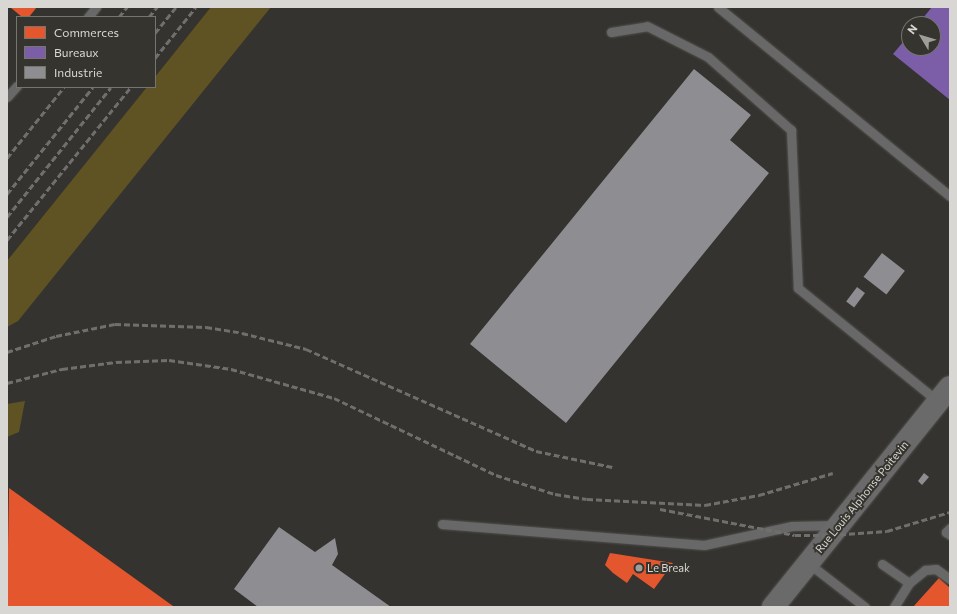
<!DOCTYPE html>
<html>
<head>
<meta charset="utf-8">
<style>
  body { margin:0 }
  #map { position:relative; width:957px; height:614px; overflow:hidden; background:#34332f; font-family:Commissioner,sans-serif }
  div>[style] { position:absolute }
  .green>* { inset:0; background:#5f5324 }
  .shops>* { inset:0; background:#e4572e }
  .offices>* { inset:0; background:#7b5ea7 }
  .industry>* { inset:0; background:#8d8d92; transform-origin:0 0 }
  .roads { filter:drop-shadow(0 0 1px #51504d) drop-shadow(0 0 1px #51504d) }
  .lane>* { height:9px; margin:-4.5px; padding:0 4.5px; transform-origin:4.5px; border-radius:4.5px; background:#696868 }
  .secondary>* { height:22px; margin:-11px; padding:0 11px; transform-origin:11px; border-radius:11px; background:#6b6a6a }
  .rail>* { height:3px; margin-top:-1.5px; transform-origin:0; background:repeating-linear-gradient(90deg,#706f6e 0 6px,transparent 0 9px) }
  .dots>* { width:11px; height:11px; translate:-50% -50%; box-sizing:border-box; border:2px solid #35342e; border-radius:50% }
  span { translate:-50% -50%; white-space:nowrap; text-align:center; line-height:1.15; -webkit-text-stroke:4px #35342e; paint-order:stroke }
  .street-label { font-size:11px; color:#d8d7d3 }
  .poi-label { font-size:11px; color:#d8d7d3 }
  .left { translate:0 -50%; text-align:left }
  .frame { position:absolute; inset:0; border:8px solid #d8d7d3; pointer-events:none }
  .legend { position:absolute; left:16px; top:16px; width:140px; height:72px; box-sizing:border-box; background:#35342e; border:1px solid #767570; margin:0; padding:5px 7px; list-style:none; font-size:12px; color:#d8d7d3 }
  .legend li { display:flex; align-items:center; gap:8px; height:20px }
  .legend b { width:20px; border:1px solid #767570 }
  .north { position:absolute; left:901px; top:16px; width:40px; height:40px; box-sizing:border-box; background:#35342e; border:1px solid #767570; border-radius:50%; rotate:308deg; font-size:11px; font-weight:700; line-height:16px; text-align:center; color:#d8d7d3 }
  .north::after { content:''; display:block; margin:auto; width:14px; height:18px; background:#9f9e9a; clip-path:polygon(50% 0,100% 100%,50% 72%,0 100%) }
</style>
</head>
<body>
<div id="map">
  <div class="green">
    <div style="clip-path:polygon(211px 7px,271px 7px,18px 321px,7px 327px,7px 261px,147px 87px,155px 87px,155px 77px)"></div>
    <div style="clip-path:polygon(25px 401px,19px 432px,7px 437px,7px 404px)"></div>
  </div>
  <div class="shops">
    <div style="clip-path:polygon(10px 7px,37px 7px,29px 17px,22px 17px)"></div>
    <div style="clip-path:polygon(9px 488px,173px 606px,172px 607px,7px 607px)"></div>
    <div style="clip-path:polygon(610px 553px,673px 563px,654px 589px,633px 574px,627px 583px,613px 573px,605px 565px)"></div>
    <div style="clip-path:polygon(939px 578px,950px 588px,950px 607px,913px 607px)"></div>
  </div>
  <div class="offices">
    <div style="clip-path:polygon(932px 7px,950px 7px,950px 100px,893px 54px,909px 35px,909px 48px,933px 48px,933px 24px,918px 24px)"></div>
  </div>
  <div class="industry">
    <div style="clip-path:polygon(694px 69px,751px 115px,730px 140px,769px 173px,566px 423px,470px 344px)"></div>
    <div style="left:882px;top:253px;width:29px;height:30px;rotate:38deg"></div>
    <div style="left:857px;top:287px;width:10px;height:18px;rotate:37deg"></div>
    <div style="clip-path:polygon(924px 473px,929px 477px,922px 485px,918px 481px)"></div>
    <div style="clip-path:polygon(279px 527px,315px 552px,335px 538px,338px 554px,332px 565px,391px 607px,258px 607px,234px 589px)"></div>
  </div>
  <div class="roads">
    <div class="lane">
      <div style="left:718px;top:7px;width:299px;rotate:39.2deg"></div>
      <div style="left:88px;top:17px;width:13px;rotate:-51deg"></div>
      <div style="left:611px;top:32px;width:36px;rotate:-9deg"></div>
      <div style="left:647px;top:26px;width:68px;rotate:26.9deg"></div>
      <div style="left:708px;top:57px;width:111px;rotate:41.3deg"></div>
      <div style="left:791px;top:130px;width:158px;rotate:87.5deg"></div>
      <div style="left:798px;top:288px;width:181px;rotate:39deg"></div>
      <div style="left:7px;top:97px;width:15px;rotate:-48deg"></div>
      <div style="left:442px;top:524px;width:263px;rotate:4.6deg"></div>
      <div style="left:704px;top:545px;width:90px;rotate:-12.2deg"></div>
      <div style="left:792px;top:526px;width:46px;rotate:-1.2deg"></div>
      <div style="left:950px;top:528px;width:6px;rotate:135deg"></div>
      <div style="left:946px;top:532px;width:5px;rotate:37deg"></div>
      <div style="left:808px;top:563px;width:72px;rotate:37.7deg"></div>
      <div style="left:882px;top:564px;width:33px;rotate:35deg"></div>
      <div style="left:894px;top:607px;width:28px;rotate:-58deg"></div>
      <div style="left:909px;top:583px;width:21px;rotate:-39deg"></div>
      <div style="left:925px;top:570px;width:11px;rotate:-5deg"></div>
      <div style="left:936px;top:569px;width:17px;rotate:36deg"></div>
    </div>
    <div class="secondary">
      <div style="left:773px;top:607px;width:282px;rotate:-51.2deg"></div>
    </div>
  </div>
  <div class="rail">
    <div style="left:119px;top:17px;width:13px;rotate:-51deg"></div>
    <div style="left:149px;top:17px;width:13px;rotate:-51deg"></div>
    <div style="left:155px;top:33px;width:33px;rotate:-51deg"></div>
    <div style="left:155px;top:58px;width:65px;rotate:-51.2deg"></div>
    <div style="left:7px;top:158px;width:91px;rotate:-51.2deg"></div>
    <div style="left:7px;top:194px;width:137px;rotate:-51.2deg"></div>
    <div style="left:7px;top:217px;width:166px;rotate:-51.3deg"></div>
    <div style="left:7px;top:240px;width:197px;rotate:-51deg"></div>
    <div style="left:7px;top:352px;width:52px;rotate:-18.1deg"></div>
    <div style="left:56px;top:336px;width:60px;rotate:-11.5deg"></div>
    <div style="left:115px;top:324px;width:91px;rotate:1.9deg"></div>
    <div style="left:206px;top:327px;width:36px;rotate:9deg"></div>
    <div style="left:242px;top:333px;width:66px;rotate:14deg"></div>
    <div style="left:306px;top:349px;width:252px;rotate:23.9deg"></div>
    <div style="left:536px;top:451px;width:78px;rotate:11.9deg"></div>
    <div style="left:7px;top:383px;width:57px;rotate:-14.3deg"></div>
    <div style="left:62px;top:369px;width:54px;rotate:-7.4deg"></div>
    <div style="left:116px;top:362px;width:53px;rotate:-2.2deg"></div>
    <div style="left:169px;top:360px;width:63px;rotate:8.3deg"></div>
    <div style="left:231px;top:369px;width:107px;rotate:15.7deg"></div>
    <div style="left:334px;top:398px;width:179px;rotate:25.4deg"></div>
    <div style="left:496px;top:475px;width:62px;rotate:17.9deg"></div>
    <div style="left:555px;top:494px;width:32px;rotate:9deg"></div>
    <div style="left:587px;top:499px;width:118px;rotate:2.9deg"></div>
    <div style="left:705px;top:505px;width:55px;rotate:-10.5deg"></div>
    <div style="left:759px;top:495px;width:77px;rotate:-16.6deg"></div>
    <div style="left:660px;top:509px;width:137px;rotate:10.9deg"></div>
    <div style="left:795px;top:535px;width:36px"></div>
    <div style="left:831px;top:535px;width:56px;rotate:-4.1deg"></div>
    <div style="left:887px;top:531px;width:66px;rotate:-16.8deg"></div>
  </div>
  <div class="dots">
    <div style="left:639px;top:568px;background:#9f9e9a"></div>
  </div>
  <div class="street-label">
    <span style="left:862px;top:497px;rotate:-51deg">Rue Louis Alphonse Poitevin</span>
  </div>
  <div class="poi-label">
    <span class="left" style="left:647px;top:568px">Le Break</span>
  </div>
  <div class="frame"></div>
  <ul class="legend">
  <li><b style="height:11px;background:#e4572e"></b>Commerces</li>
  <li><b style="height:11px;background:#7b5ea7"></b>Bureaux</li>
  <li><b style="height:11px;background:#8d8d92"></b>Industrie</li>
  </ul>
  <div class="north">N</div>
</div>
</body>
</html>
